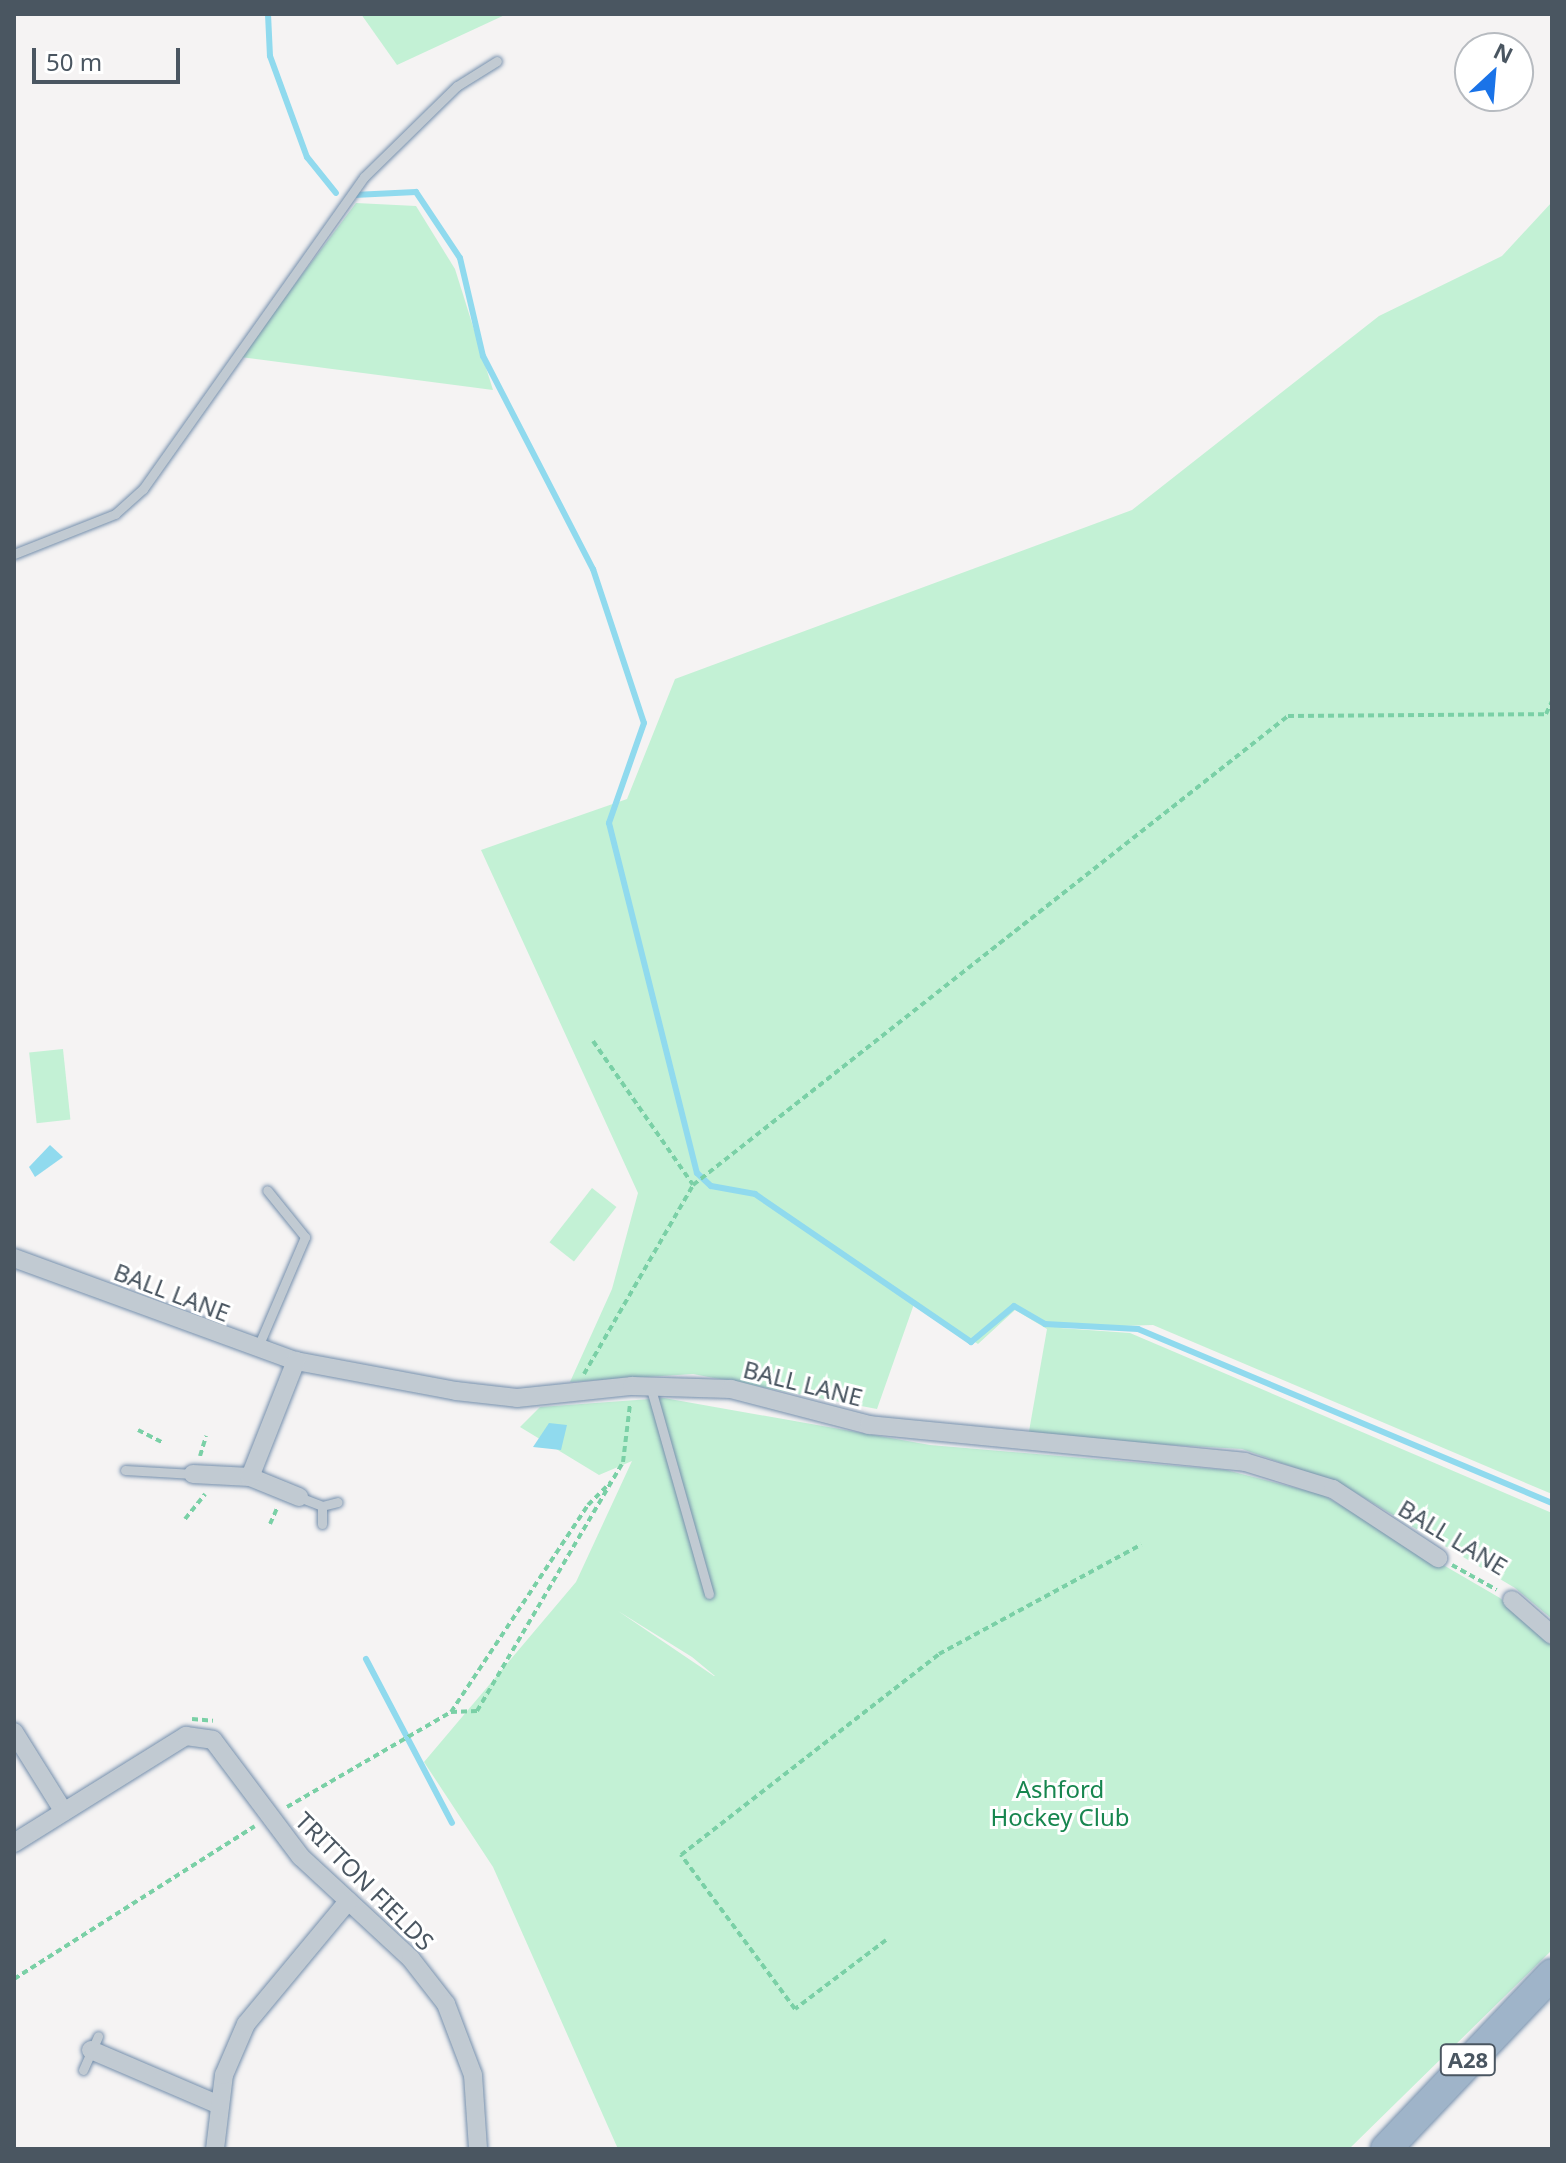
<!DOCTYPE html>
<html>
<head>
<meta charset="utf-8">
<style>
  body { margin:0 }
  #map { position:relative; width:1566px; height:2163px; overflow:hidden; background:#f5f3f3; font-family:"Noto Sans",sans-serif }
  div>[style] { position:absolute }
  .green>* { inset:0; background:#c3f1d5; transform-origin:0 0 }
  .water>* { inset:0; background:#90daee }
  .stream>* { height:6px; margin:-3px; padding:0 3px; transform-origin:3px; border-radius:3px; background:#90daee }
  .path>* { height:4px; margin-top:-2px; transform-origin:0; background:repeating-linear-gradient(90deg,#7ad0a6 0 6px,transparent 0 10px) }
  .roads { filter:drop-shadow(0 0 2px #7690ad) drop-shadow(0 0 2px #7690ad) }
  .service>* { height:9px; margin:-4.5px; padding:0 4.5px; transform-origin:4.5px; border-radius:4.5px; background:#c1cad2 }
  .minor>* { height:18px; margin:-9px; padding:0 9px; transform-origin:9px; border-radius:9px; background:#c1cad2 }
  .trunk>* { height:30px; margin:-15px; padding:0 15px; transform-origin:15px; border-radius:15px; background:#9fb4c9 }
  span { translate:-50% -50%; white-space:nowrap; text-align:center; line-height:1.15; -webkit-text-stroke:6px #fff; paint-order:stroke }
  .shield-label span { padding:2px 6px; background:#fff; border:2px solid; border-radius:6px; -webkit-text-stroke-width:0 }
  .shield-label { font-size:22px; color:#4a5661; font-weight:700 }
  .street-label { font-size:24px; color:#4a5661 }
  .park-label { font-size:24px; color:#17864f }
  .frame { position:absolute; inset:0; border:16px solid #4a5661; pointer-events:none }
  .north { position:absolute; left:1454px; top:32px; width:80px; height:80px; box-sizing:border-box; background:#fff; border:2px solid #b7bbc0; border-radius:50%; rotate:26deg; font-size:22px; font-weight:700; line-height:32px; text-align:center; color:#4a5661 }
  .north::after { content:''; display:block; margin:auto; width:28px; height:36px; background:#1a73e8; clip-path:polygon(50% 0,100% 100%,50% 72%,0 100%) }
  .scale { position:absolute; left:32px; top:48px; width:148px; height:36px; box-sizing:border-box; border:4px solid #4a5661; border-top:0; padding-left:10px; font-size:24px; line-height:28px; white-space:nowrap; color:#4a5661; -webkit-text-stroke:6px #fff; paint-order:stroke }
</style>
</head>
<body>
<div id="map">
  <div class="green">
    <div style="clip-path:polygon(361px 14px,507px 14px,397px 65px)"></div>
    <div style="clip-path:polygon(1552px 202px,1552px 1494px,1153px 1325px,1060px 1328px,1130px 1333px,1552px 1513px,1552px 1619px,1515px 1588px,1341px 1484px,1242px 1449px,1028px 1437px,1047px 1329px,1015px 1310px,978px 1344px,914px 1304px,877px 1409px,693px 1374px,570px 1382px,612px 1289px,638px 1193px,481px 850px,627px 799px,675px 679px,1132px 510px,1379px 316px,1502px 256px)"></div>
    <div style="clip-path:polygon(356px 203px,416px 206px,455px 269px,493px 390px,240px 357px)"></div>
    <div style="left:63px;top:1049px;width:71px;height:34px;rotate:84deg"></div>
    <div style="left:592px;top:1188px;width:31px;height:69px;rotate:38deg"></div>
    <div style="clip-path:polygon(evenodd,664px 1398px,930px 1445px,1226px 1470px,1323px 1495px,1500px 1598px,1552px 1643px,1552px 1950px,1349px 2149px,618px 2149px,493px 1867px,424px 1762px,576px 1582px,632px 1461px,599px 1475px,520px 1427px,540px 1407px,664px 1398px,618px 1611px,692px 1657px,715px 1676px,714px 1676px,618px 1611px)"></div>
  </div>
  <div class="water">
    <div style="clip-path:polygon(50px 1145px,63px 1157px,35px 1177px,29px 1167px)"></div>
    <div style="clip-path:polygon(549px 1423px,567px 1425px,561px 1450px,533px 1447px)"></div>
  </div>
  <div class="stream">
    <div style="left:268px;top:14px;width:42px;rotate:87.3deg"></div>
    <div style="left:270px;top:56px;width:108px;rotate:69.9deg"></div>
    <div style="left:307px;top:157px;width:46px;rotate:51.1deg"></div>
    <div style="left:354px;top:195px;width:62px;rotate:-2.8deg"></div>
    <div style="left:416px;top:192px;width:79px;rotate:56.3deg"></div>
    <div style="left:460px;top:258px;width:101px;rotate:76.8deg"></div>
    <div style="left:483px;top:356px;width:240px;rotate:62.7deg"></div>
    <div style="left:593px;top:569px;width:162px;rotate:71.7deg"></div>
    <div style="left:644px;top:723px;width:106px;rotate:109.3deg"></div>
    <div style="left:609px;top:823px;width:361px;rotate:75.9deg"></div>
    <div style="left:697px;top:1173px;width:19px;rotate:43deg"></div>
    <div style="left:711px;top:1186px;width:45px;rotate:10.3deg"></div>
    <div style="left:755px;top:1194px;width:262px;rotate:34.4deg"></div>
    <div style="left:971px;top:1342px;width:56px;rotate:-39.9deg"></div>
    <div style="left:1014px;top:1306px;width:36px;rotate:30deg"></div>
    <div style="left:1045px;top:1324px;width:93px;rotate:3.1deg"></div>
    <div style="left:1138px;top:1329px;width:449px;rotate:22.8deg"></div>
    <div style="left:366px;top:1659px;width:185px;rotate:62.3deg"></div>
  </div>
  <div class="path">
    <div style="left:593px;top:1041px;width:175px;rotate:55.2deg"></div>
    <div style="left:584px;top:1374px;width:218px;rotate:-60deg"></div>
    <div style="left:693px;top:1185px;width:758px;rotate:-38.25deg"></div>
    <div style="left:1288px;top:716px;width:258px;rotate:-0.4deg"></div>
    <div style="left:1546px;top:714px;width:14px;rotate:-65deg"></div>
    <div style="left:138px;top:1430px;width:27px;rotate:27deg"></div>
    <div style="left:200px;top:1456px;width:21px;rotate:-73deg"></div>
    <div style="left:185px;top:1519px;width:32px;rotate:-51deg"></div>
    <div style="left:270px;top:1524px;width:17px;rotate:-66deg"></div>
    <div style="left:1452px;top:1565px;width:51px;rotate:29.1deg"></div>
    <div style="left:451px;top:1712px;width:26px;rotate:-2deg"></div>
    <div style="left:477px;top:1711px;width:289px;rotate:-59.6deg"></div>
    <div style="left:623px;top:1462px;width:58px;rotate:-83.1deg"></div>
    <div style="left:192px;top:1719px;width:21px;rotate:5deg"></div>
    <div style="left:287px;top:1807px;width:190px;rotate:-30.1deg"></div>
    <div style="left:451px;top:1712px;width:248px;rotate:-56.5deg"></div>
    <div style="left:588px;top:1505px;width:33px;rotate:-45deg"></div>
    <div style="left:886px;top:1940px;width:114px;rotate:142.8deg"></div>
    <div style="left:795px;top:2009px;width:192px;rotate:-126.5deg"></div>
    <div style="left:681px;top:1855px;width:327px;rotate:-37.9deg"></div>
    <div style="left:939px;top:1654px;width:230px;rotate:-28.4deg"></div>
    <div style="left:14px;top:1979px;width:285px;rotate:-32.4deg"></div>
  </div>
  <div class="roads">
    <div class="service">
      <div style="left:14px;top:554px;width:109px;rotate:-21.6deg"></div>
      <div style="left:115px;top:514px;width:38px;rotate:-42deg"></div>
      <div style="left:143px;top:489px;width:382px;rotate:-54.7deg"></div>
      <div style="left:364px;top:177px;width:130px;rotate:-44.4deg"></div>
      <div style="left:457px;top:86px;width:47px;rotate:-32deg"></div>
      <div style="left:257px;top:1349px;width:122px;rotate:-66.8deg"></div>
      <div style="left:305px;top:1237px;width:60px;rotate:-129deg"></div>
      <div style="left:651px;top:1389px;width:213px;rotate:74.2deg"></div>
      <div style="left:125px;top:1470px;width:68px;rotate:3.4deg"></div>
      <div style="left:299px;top:1497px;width:25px;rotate:21deg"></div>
      <div style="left:322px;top:1506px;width:16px;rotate:-14deg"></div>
      <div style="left:322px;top:1524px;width:18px;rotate:-90deg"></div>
      <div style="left:83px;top:2070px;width:37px;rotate:-66deg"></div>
    </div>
    <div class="minor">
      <div style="left:14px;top:1258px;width:300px;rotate:20.1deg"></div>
      <div style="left:296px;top:1361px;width:163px;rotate:10.6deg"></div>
      <div style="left:456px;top:1391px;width:61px;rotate:6.5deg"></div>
      <div style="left:517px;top:1398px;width:116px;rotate:-6deg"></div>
      <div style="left:632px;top:1386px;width:99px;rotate:1.7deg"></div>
      <div style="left:731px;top:1389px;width:143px;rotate:14.6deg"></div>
      <div style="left:869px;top:1425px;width:378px;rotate:5.6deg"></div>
      <div style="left:1245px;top:1462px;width:92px;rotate:17.1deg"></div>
      <div style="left:1333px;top:1489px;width:126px;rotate:33.3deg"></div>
      <div style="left:193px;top:1474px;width:57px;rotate:3deg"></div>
      <div style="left:250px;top:1477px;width:53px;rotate:22.2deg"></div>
      <div style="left:250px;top:1477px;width:125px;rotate:-68.4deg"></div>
      <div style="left:1512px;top:1600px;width:53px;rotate:41.2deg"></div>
      <div style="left:14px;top:1732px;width:94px;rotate:58deg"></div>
      <div style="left:14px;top:1843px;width:203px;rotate:-31.9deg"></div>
      <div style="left:186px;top:1736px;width:27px;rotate:8deg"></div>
      <div style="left:213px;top:1740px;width:146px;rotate:53.1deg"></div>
      <div style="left:301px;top:1857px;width:150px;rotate:42.8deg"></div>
      <div style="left:411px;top:1959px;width:57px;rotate:52.1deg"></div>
      <div style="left:446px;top:2004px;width:76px;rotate:69.2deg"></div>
      <div style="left:473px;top:2075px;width:74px;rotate:86.1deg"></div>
      <div style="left:91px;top:2050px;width:137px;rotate:23.2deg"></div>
      <div style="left:215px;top:2149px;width:75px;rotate:-83.1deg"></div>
      <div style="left:224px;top:2075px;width:56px;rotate:-66.7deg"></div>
      <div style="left:246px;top:2024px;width:160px;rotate:-50.3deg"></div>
    </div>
    <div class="trunk">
      <div style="left:1386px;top:2149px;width:241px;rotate:-46.5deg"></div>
    </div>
  </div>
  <div class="shield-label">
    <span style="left:1468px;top:2060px">A28</span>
  </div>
  <div class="street-label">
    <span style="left:172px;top:1292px;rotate:21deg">BALL LANE</span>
    <span style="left:803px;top:1383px;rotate:14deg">BALL LANE</span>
    <span style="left:1453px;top:1537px;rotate:31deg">BALL LANE</span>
    <span style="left:365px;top:1881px;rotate:45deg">TRITTON FIELDS</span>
  </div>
  <div class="park-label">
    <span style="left:1060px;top:1803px">Ashford<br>Hockey Club</span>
  </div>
  <div class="frame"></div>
  <div class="north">N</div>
  <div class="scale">50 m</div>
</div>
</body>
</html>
